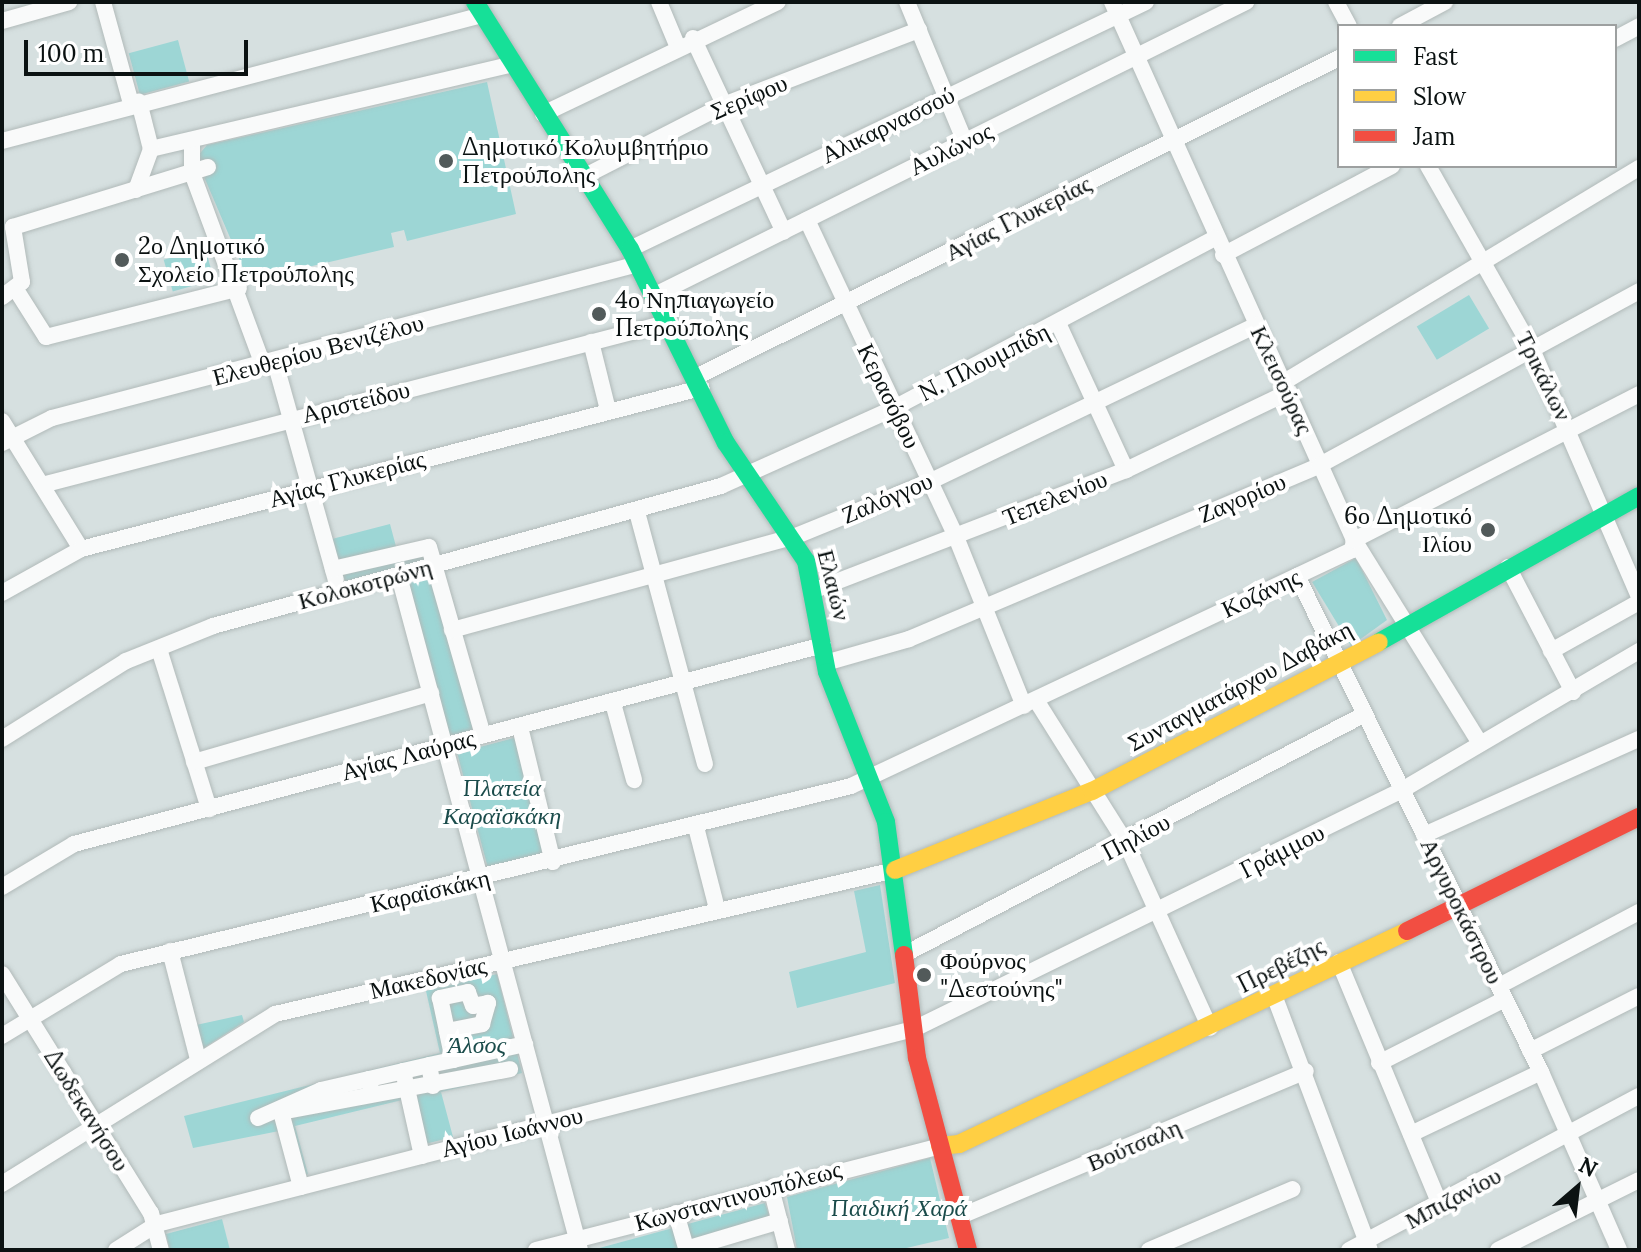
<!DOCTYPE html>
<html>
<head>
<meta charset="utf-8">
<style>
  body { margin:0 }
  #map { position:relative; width:1641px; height:1252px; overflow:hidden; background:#d6e0e0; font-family:Lora,serif }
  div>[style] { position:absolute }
  .green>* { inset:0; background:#9dd6d5; transform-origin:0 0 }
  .roads { filter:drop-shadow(0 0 2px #b1bab9) drop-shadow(0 0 2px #b1bab9) }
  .street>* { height:16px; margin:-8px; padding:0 8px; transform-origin:8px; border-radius:8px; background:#f9fafa }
  .fast>* { height:18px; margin:-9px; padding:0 9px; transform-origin:9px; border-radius:9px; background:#16e098 }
  .slow>* { height:18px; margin:-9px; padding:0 9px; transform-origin:9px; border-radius:9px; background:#ffcf43 }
  .jam>* { height:18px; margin:-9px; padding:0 9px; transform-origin:9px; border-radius:9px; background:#f24e42 }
  .dots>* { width:22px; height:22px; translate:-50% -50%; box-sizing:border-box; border:4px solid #fff; border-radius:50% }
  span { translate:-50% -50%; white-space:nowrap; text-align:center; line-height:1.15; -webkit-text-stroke:8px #fff; paint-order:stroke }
  .street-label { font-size:24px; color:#0b1212 }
  .poi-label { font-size:24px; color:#0b1212 }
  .left { translate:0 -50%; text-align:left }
  .right { translate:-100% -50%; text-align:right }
  .park-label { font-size:24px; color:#1b4c4b; font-style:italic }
  .frame { position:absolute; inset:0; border:4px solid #0b1212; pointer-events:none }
  .legend { position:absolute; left:1337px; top:24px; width:280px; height:144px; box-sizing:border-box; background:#fff; border:2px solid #9da0a0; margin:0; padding:10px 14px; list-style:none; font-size:24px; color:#0b1212 }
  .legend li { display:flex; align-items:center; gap:16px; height:40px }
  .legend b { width:40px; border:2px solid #9da0a0 }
  .north { position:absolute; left:1537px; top:1148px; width:80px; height:80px; -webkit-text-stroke:6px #fff; paint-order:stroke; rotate:28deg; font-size:22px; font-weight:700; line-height:32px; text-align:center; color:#0b1212 }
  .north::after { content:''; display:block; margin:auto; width:28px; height:36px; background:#0b1212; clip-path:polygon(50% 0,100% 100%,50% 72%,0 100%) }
  .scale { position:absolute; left:24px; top:40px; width:224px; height:36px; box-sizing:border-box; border:4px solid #0b1212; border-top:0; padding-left:10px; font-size:24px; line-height:28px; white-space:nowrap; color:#0b1212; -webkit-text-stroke:6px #fff; paint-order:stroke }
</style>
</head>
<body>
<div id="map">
  <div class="green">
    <div style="left:178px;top:40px;width:43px;height:51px;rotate:75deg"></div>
    <div style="clip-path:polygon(487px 82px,516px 214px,407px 241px,404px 230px,391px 233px,394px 247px,252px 280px,246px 275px,196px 158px,207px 145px)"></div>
    <div style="left:205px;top:248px;width:33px;height:43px;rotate:74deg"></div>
    <div style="left:1469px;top:295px;width:39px;height:61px;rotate:59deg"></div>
    <div style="clip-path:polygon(390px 524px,398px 554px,422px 547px,426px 561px,345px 584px,332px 539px)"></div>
    <div style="clip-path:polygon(1356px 558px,1387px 620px,1351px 646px,1312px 582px)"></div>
    <div style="left:432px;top:576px;width:159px;height:27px;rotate:75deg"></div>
    <div style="left:517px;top:737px;width:119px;height:62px;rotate:75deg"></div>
    <div style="clip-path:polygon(880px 885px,895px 983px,797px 1008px,789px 972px,866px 952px,854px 891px)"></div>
    <div style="clip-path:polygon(497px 974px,522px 1073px,441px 1092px,453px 1137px,413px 1147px,402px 1100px,295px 1126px,308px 1174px,292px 1178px,279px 1131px,193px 1148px,184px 1116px,440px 1053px,426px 991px)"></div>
    <div style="clip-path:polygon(242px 1015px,244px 1022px,202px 1049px,196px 1025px)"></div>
    <div style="clip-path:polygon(930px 1158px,949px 1238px,898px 1250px,797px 1250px,787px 1197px)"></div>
    <div style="clip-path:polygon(765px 1203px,773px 1228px,701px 1250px,592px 1250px)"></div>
    <div style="clip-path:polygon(222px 1219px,230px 1250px,170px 1250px,166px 1234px)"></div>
  </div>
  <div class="roads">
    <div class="street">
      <div style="left:103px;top:2px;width:106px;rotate:74.6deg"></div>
      <div style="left:659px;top:2px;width:47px;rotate:67.3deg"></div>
      <div style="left:907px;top:2px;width:152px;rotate:67.5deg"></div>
      <div style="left:1112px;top:2px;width:590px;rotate:65.78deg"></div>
      <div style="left:1354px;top:540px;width:239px;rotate:58.2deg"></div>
      <div style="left:1336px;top:2px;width:27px;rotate:62deg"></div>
      <div style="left:2px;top:21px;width:70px;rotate:-15.8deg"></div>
      <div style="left:1400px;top:26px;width:51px;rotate:-28.1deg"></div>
      <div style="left:693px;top:38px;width:214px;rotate:64.9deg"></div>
      <div style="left:1615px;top:39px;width:27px;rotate:-28deg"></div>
      <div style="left:543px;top:114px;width:260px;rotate:-25.5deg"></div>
      <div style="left:2px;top:141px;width:496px;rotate:-14.7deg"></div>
      <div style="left:192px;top:141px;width:32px;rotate:90deg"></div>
      <div style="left:192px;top:173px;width:205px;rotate:69.7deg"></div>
      <div style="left:151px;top:149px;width:372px;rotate:-13.2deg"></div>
      <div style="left:1428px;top:166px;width:208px;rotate:60.4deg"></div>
      <div style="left:1531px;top:347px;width:271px;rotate:66.6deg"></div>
      <div style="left:585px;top:176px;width:158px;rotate:-27.1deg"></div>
      <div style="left:726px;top:104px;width:207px;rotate:-21deg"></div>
      <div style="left:136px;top:190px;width:44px;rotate:-69.9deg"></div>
      <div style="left:151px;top:149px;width:49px;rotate:-104.3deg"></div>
      <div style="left:807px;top:220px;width:350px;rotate:64.8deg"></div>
      <div style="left:956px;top:537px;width:182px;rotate:68.1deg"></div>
      <div style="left:630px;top:249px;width:572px;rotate:-25.58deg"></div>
      <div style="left:1223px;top:255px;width:191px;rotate:-27.8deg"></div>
      <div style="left:15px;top:288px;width:58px;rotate:57.7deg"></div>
      <div style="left:46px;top:337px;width:199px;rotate:-14.2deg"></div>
      <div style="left:655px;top:295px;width:660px;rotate:-26.37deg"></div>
      <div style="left:2px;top:297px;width:25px;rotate:-37deg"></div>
      <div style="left:22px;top:282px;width:56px;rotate:-99.3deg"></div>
      <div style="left:13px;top:227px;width:204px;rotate:-17.1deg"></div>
      <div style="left:1058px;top:323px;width:162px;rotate:65.2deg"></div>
      <div style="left:591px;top:342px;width:70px;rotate:76deg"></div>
      <div style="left:275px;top:362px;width:226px;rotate:74.4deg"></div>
      <div style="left:696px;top:377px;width:718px;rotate:-26.39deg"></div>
      <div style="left:1284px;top:382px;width:415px;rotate:-31.1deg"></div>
      <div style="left:2px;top:421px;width:150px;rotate:58.3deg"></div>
      <div style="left:2px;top:443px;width:56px;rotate:-26.6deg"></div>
      <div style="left:52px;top:418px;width:606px;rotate:-14.72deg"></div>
      <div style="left:42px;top:485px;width:649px;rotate:-14.55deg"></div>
      <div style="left:637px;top:512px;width:261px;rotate:74.9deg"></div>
      <div style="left:1508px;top:567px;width:141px;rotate:62.5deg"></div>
      <div style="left:333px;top:569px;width:98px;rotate:-12.9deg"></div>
      <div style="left:429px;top:547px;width:196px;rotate:74deg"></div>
      <div style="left:399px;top:576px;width:698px;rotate:74.97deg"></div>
      <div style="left:1297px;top:576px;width:553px;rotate:63.81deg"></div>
      <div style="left:1541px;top:1072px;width:194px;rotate:66.3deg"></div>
      <div style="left:815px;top:590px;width:333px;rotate:-21.1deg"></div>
      <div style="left:1126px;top:470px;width:181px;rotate:-25.6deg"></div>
      <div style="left:2px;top:593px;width:90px;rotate:-29.1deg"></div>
      <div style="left:81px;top:549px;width:641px;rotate:-14.56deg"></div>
      <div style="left:452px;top:630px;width:357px;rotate:-15.3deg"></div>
      <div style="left:796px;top:536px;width:146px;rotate:-22.2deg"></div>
      <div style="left:931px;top:481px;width:361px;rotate:-25.6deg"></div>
      <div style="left:159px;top:649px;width:168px;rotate:72.6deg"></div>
      <div style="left:1551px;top:651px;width:101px;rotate:-29.1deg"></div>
      <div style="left:825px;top:663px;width:87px;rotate:-15.9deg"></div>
      <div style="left:909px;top:639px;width:446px;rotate:-22.9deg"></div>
      <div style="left:1320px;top:465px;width:363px;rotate:-28.6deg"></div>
      <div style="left:1036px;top:700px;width:169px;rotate:57.8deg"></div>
      <div style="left:1126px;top:843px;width:203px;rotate:65.6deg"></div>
      <div style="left:613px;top:703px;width:80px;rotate:74.7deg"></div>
      <div style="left:520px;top:727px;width:139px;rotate:76.3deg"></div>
      <div style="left:2px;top:739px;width:146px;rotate:-32.2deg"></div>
      <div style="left:126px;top:661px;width:94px;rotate:-21.9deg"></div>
      <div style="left:213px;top:626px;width:527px;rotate:-15.41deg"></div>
      <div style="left:721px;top:486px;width:188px;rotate:-24.2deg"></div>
      <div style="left:892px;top:409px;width:365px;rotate:-27.9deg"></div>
      <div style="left:194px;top:762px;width:247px;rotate:-16.2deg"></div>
      <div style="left:696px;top:827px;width:85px;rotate:75.6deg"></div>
      <div style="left:1424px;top:835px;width:235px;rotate:-24.1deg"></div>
      <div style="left:2px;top:887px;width:84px;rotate:-30.8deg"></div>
      <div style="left:74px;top:844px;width:775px;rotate:-14.88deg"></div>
      <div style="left:170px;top:951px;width:112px;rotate:75.5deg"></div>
      <div style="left:905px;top:954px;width:519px;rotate:-27.55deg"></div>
      <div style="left:1339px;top:962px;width:265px;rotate:67.4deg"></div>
      <div style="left:2px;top:974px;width:282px;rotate:58.1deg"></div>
      <div style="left:151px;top:1213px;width:38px;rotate:75deg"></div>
      <div style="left:1499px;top:986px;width:158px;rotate:-27.9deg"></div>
      <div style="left:1274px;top:995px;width:272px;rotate:69.4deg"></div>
      <div style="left:2px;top:1036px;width:139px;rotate:-31.2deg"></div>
      <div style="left:121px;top:964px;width:751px;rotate:-13.7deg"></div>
      <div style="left:851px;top:786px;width:554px;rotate:-25.22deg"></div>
      <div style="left:1352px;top:550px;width:10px;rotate:-79deg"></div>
      <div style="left:1354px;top:540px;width:320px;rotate:-27.1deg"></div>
      <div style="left:1530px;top:1051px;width:122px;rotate:-26.8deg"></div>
      <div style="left:453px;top:1060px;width:74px;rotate:-12.5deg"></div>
      <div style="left:1379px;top:1063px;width:141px;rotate:-26.9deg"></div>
      <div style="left:433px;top:1086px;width:21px;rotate:-101deg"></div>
      <div style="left:429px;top:1065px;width:25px;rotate:-12deg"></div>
      <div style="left:453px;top:1060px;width:30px;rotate:-102deg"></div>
      <div style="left:447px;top:1031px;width:36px;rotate:-11deg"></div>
      <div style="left:482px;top:1024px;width:22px;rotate:-74deg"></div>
      <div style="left:488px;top:1003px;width:15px;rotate:169deg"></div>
      <div style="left:473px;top:1006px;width:15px;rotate:-110deg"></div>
      <div style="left:468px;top:992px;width:29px;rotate:168deg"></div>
      <div style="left:440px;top:998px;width:34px;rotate:78deg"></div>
      <div style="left:371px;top:1090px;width:11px;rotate:-100deg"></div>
      <div style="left:369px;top:1079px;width:35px;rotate:-13deg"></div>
      <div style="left:324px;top:1099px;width:9px;rotate:-108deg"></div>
      <div style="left:321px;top:1090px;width:49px;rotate:-12.9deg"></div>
      <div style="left:258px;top:1118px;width:69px;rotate:-24deg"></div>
      <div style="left:1411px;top:1134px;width:144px;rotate:-25.5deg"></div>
      <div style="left:422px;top:1156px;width:87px;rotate:-102.6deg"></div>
      <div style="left:403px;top:1071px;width:27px;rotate:-13deg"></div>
      <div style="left:2px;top:1184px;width:322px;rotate:-31.9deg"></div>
      <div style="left:275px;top:1014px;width:637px;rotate:-13.08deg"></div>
      <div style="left:301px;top:1187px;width:78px;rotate:-104.9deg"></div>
      <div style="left:281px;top:1112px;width:233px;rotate:-10.6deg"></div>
      <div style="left:771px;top:1188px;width:64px;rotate:75.5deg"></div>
      <div style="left:676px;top:1213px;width:37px;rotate:74deg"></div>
      <div style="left:686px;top:1249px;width:98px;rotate:-16.6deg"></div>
      <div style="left:961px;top:1216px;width:374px;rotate:-22.8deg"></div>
      <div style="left:116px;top:1250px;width:49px;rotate:-32.4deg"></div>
      <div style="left:157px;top:1224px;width:782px;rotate:-14.45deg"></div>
      <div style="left:914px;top:1029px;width:543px;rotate:-26.09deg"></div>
      <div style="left:1402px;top:790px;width:275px;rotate:-30.4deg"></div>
      <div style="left:536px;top:1250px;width:417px;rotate:-14.4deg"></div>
      <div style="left:1149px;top:1250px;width:156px;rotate:-23deg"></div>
      <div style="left:1349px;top:1250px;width:328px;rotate:-28deg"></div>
      <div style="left:1498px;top:1250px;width:157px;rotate:-26.4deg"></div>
    </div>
    <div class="fast">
      <div style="left:475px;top:2px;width:292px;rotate:57.9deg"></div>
      <div style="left:630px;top:249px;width:216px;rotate:63.7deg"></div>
      <div style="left:726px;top:443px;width:143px;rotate:55.9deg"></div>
      <div style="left:806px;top:561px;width:113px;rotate:79.3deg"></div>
      <div style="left:827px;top:672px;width:161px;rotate:68.5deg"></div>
      <div style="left:886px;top:822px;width:134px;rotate:82.3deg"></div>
      <div style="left:1379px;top:642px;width:298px;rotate:-29.3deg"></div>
    </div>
    <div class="slow">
      <div style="left:895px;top:870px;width:212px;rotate:-21.9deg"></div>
      <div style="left:1092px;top:791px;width:323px;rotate:-27.4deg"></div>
      <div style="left:940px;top:1146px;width:19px;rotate:-6deg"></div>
      <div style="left:959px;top:1144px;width:496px;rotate:-25.4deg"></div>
    </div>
    <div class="jam">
      <div style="left:1407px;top:931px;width:258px;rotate:-26.2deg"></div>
      <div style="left:904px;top:955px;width:104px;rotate:82.8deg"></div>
      <div style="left:917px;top:1058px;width:199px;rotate:75.1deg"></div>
    </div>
  </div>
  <div class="dots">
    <div style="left:446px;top:161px;background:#525a5a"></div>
    <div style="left:122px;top:260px;background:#525a5a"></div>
    <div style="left:599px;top:314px;background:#525a5a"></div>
    <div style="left:1488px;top:530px;background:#525a5a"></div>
    <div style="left:924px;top:975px;background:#525a5a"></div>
  </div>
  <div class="street-label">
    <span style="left:749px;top:97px;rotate:-23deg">Σερίφου</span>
    <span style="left:888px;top:125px;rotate:-26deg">Αλικαρνασσού</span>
    <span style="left:951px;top:149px;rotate:-26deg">Αυλώνος</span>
    <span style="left:1018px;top:218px;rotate:-27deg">Αγίας Γλυκερίας</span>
    <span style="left:318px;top:350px;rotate:-15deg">Ελευθερίου Βενιζέλου</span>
    <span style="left:984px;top:362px;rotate:-27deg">N. Πλουμπίδη</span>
    <span style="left:1544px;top:376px;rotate:64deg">Τρικάλων</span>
    <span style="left:1282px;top:380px;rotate:65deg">Κλεισούρας</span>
    <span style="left:889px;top:396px;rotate:64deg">Κερασόβου</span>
    <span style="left:356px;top:402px;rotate:-14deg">Αριστείδου</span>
    <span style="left:347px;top:479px;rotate:-15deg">Αγίας Γλυκερίας</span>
    <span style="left:887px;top:498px;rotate:-23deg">Ζαλόγγου</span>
    <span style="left:1055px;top:498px;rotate:-22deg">Τεπελενίου</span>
    <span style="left:1242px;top:498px;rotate:-23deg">Ζαγορίου</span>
    <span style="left:365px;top:584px;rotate:-15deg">Κολοκοτρώνη</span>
    <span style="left:834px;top:585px;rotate:76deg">Ελαιών</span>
    <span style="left:1261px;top:593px;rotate:-25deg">Κοζάνης</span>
    <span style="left:1240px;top:686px;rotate:-28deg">Συνταγματάρχου Δαβάκη</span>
    <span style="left:408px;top:755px;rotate:-15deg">Αγίας Λαύρας</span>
    <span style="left:1136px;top:837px;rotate:-28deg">Πηλίου</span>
    <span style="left:1282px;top:851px;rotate:-27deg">Γράμμου</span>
    <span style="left:430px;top:891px;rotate:-13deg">Καραϊσκάκη</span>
    <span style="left:1462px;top:911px;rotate:64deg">Αργυροκάστρου</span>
    <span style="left:1281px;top:965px;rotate:-27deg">Πρεβέζης</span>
    <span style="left:428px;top:978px;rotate:-13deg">Μακεδονίας</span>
    <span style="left:87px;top:1110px;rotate:58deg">Δωδεκανήσου</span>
    <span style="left:512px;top:1132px;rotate:-14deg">Αγίου Ιωάννου</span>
    <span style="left:1134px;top:1145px;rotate:-23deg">Βούτσαλη</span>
    <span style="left:738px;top:1196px;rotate:-15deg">Κωνσταντινουπόλεως</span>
    <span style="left:1453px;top:1198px;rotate:-28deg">Μπιζανίου</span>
  </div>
  <div class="poi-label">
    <span class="left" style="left:462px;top:161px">Δημοτικό Κολυμβητήριο<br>Πετρούπολης</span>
    <span class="left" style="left:138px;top:260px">2ο Δημοτικό<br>Σχολείο Πετρούπολης</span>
    <span class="left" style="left:615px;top:314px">4ο Νηπιαγωγείο<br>Πετρούπολης</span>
    <span class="right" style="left:1472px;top:530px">6ο Δημοτικό<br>Ιλίου</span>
    <span class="left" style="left:940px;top:975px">Φούρνος<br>"Δεστούνης"</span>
  </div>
  <div class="park-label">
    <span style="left:502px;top:802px">Πλατεία<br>Καραϊσκάκη</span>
    <span style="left:477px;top:1045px">Άλσος</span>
    <span style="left:899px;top:1208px">Παιδική Χαρά</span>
  </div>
  <div class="frame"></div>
  <ul class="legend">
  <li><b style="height:10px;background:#16e098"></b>Fast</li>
  <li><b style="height:10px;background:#ffcf43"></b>Slow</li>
  <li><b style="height:10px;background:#f24e42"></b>Jam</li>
  </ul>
  <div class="north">N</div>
  <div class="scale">100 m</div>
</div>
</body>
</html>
